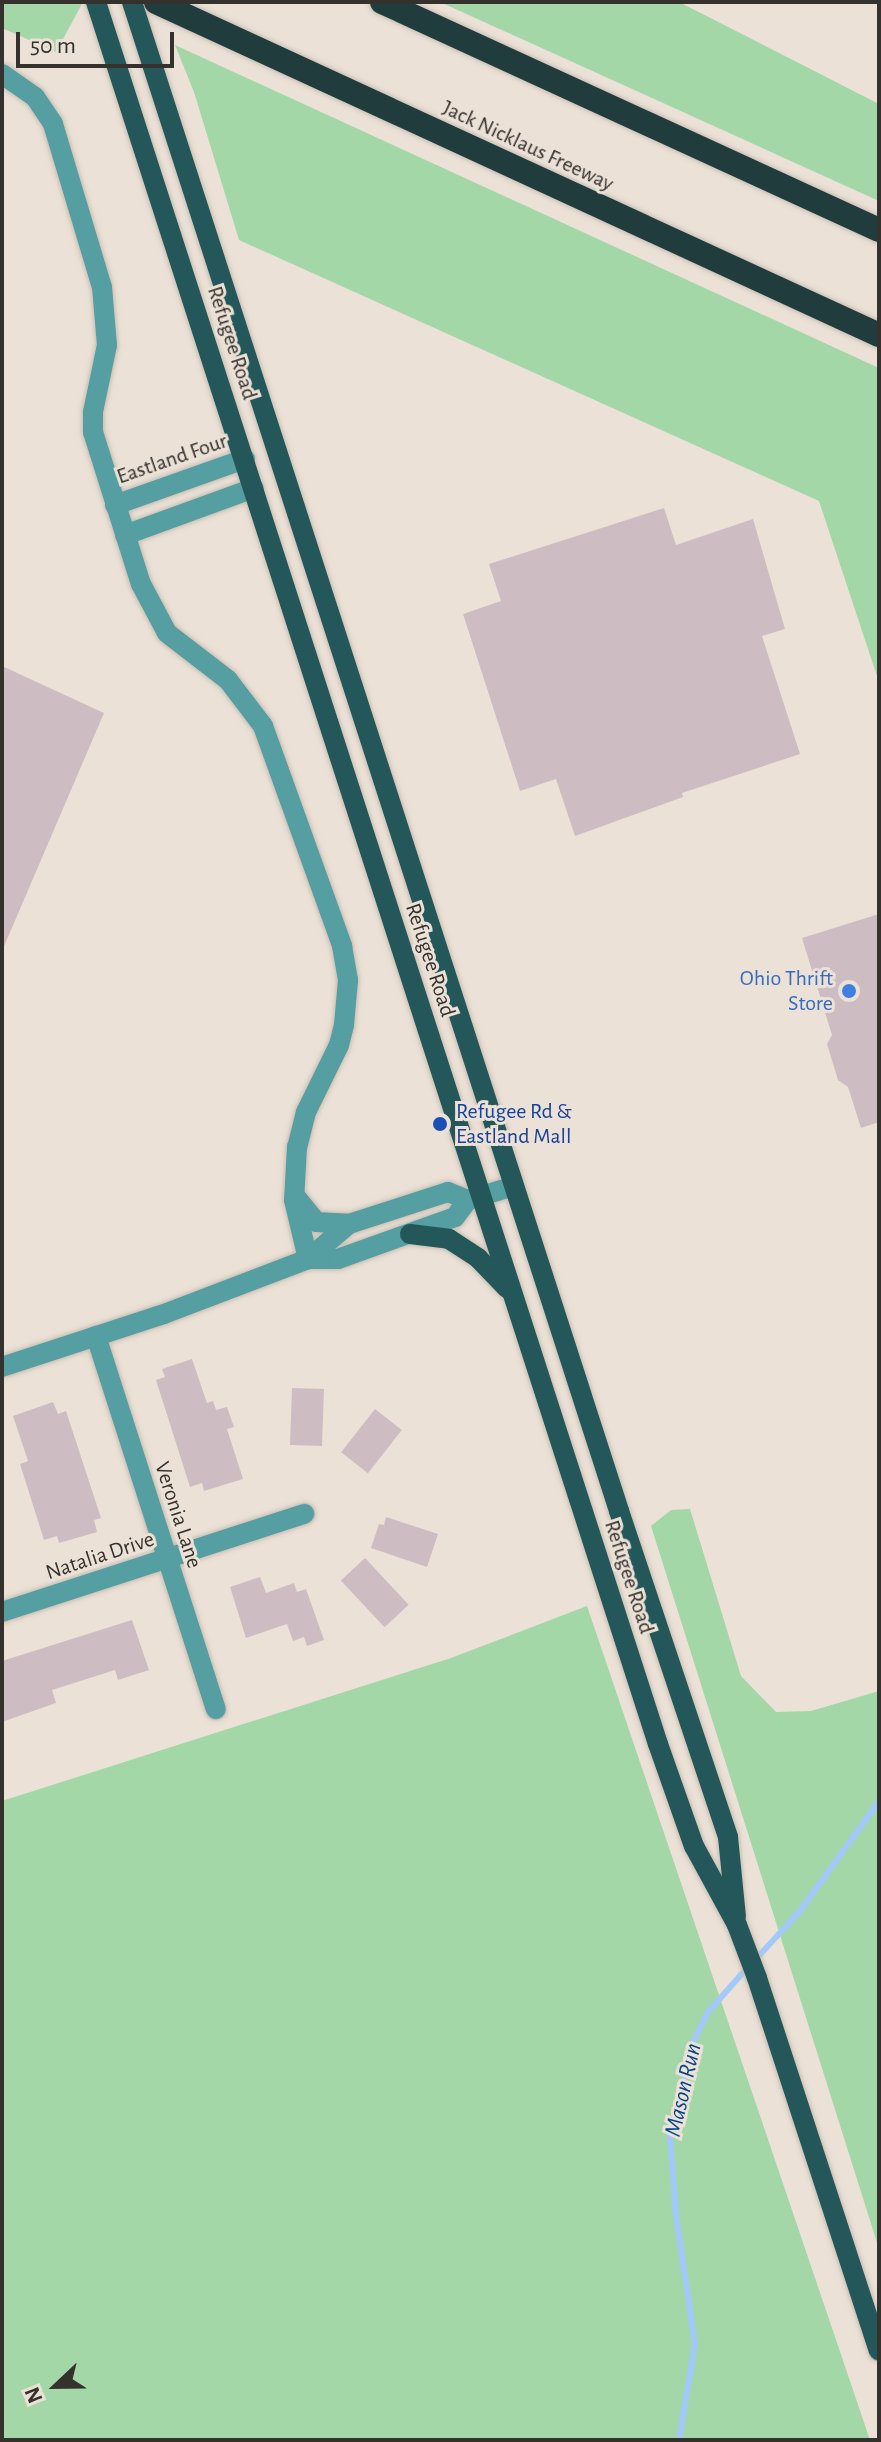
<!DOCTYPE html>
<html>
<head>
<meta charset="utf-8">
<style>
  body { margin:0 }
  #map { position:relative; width:881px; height:2442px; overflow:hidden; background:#ebe1d6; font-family:"Alegreya Sans",sans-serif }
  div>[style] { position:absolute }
  .green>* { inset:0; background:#a3d7a8 }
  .stream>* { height:6px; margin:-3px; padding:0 3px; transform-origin:3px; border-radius:3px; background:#a3c9fb }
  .building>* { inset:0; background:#cdbdc2; transform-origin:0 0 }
  .roads { filter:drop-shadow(0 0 2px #c7beb4) drop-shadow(0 0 2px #c7beb4) }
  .minor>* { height:20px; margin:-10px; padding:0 10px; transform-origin:10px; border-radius:10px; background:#559ea1 }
  .major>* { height:20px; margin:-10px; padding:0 10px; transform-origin:10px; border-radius:10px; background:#235759 }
  .highway>* { height:24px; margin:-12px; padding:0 12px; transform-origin:12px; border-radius:12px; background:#213c3d }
  .dots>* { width:22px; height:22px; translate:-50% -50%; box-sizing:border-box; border:4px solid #ebe1d6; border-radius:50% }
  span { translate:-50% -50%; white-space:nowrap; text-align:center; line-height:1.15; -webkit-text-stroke:6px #ebe1d6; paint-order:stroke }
  .street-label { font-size:22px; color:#35312d }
  .shop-label { font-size:22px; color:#366cbe }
  .right { translate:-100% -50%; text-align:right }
  .transit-label { font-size:22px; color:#164399 }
  .left { translate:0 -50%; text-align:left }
  .water-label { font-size:24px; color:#03448c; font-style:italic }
  .frame { position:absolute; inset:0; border:4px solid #35312d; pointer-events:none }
  .north { position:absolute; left:16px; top:2346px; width:80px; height:80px; -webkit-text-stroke:6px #ebe1d6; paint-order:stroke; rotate:248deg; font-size:22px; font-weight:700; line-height:32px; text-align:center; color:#35312d }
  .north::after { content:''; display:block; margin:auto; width:28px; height:36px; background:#35312d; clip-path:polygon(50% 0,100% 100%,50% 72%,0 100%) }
  .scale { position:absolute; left:16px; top:32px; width:158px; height:36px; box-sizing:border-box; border:4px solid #35312d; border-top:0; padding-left:10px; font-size:24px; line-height:28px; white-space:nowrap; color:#35312d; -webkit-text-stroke:6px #ebe1d6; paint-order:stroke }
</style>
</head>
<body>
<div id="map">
  <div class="green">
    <div style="clip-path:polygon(2px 2px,83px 2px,56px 52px,2px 28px)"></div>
    <div style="clip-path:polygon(440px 2px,679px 2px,879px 104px,879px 201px)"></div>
    <div style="clip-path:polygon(175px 45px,879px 368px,879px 682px,819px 501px,239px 240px,194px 92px)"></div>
    <div style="clip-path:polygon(690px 1509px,741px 1676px,776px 1712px,811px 1711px,879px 1691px,879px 2249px,651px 1526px,671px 1510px)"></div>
    <div style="clip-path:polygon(587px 1606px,870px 2440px,2px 2440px,2px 1801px,451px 1658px)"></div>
  </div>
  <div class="stream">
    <div style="left:755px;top:1960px;width:67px;rotate:-47.4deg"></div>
    <div style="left:800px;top:1911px;width:135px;rotate:-54.3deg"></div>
    <div style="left:679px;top:2440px;width:97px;rotate:-80.5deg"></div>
    <div style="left:695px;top:2344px;width:130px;rotate:-98.4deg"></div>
    <div style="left:676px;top:2215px;width:79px;rotate:-94.3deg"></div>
    <div style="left:670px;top:2136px;width:97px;rotate:-76.3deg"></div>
    <div style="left:693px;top:2042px;width:35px;rotate:-63deg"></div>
    <div style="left:709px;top:2011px;width:57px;rotate:-48.5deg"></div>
  </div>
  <div class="building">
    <div style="clip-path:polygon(664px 508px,676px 545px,753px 519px,785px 629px,762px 636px,800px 754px,682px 793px,683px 797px,575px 836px,556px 779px,520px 791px,463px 614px,501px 601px,489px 564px)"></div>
    <div style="clip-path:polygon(2px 666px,104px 713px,2px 951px)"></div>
    <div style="clip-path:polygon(879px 914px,879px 1122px,861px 1128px,848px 1087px,838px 1080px,827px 1044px,832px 1035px,802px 938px)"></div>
    <div style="clip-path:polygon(192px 1359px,207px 1403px,213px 1401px,216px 1410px,227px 1407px,234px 1427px,227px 1429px,243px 1479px,204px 1491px,202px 1483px,190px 1487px,156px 1380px,165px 1377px,162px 1369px)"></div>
    <div style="left:292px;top:1388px;width:32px;height:57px;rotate:2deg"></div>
    <div style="clip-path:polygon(53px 1402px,58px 1414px,66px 1411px,101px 1518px,94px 1520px,97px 1532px,59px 1543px,57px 1536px,44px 1540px,20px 1464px,28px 1461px,13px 1416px)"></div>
    <div style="left:375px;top:1409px;width:34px;height:55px;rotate:38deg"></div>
    <div style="clip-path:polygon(386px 1517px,438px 1534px,427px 1567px,371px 1548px,379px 1524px,384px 1525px)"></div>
    <div style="left:365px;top:1558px;width:64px;height:33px;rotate:47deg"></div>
    <div style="clip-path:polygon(260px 1577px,266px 1593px,294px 1583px,297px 1592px,306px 1589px,324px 1640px,307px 1646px,304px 1637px,293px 1641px,287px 1624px,246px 1638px,230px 1587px)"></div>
    <div style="clip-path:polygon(132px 1620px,149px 1670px,118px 1680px,115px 1670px,52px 1690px,56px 1703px,2px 1722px,2px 1661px)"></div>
  </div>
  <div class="roads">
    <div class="minor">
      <div style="left:2px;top:74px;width:40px;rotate:34.9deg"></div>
      <div style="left:35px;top:97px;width:32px;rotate:56deg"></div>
      <div style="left:53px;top:124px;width:170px;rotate:73.3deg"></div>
      <div style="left:102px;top:287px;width:58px;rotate:85.1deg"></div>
      <div style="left:107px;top:345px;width:68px;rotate:101.8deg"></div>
      <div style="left:93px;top:412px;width:20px;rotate:90deg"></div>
      <div style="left:93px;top:432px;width:159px;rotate:72.5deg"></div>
      <div style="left:141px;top:584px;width:55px;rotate:62deg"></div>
      <div style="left:167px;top:633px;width:77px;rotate:37.6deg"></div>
      <div style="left:228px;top:680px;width:58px;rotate:52.7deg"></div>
      <div style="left:263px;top:726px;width:234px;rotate:70.2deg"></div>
      <div style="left:342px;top:946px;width:35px;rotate:80deg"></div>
      <div style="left:348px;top:980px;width:45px;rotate:95.1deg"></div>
      <div style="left:344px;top:1025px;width:21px;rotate:104deg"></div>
      <div style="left:339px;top:1045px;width:75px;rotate:116.2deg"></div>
      <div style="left:306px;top:1112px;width:36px;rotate:104deg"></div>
      <div style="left:297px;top:1147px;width:53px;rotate:93.2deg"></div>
      <div style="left:294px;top:1200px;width:61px;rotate:76.7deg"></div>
      <div style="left:115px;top:505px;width:138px;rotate:-19.5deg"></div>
      <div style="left:125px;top:535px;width:137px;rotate:-20deg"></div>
      <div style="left:296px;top:1197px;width:32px;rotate:51deg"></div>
      <div style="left:316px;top:1222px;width:33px;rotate:3deg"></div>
      <div style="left:349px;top:1224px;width:104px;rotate:-17.9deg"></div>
      <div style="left:448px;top:1192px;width:22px;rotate:22deg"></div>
      <div style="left:308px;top:1259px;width:54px;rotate:-40.5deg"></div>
      <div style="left:96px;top:1336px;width:392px;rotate:72.2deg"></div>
      <div style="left:2px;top:1367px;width:170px;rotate:-18.1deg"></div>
      <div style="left:164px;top:1314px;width:154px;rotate:-20.9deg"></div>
      <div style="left:308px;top:1259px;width:30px"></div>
      <div style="left:338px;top:1259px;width:124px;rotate:-19.7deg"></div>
      <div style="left:455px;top:1217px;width:21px;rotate:-53deg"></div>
      <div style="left:468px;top:1200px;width:48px;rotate:-16.9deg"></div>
      <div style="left:2px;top:1612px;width:318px;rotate:-18deg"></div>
    </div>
    <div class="major">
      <div style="left:96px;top:2px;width:1830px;rotate:72.12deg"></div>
      <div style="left:658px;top:1744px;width:108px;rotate:70.6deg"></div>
      <div style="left:694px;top:1846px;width:90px;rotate:61.4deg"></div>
      <div style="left:737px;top:1925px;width:57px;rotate:69.3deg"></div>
      <div style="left:757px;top:1978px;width:392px;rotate:71.9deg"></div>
      <div style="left:132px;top:2px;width:1586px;rotate:72.11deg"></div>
      <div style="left:619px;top:1511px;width:344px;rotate:71.5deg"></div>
      <div style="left:728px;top:1837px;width:80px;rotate:84.3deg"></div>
      <div style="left:410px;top:1234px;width:39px;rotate:7deg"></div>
      <div style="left:449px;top:1239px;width:35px;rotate:33deg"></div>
      <div style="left:478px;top:1258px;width:42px;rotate:46deg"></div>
    </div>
    <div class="highway">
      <div style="left:156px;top:2px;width:796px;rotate:24.73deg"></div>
      <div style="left:382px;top:2px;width:547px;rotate:24.64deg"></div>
    </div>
  </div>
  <div class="dots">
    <div style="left:849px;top:991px;background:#3f7fe0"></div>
    <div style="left:440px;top:1124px;background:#1a4fb4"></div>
  </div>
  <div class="street-label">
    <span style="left:528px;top:146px;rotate:25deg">Jack Nicklaus Freeway</span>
    <span style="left:232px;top:343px;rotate:72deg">Refugee Road</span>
    <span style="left:172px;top:459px;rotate:-19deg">Eastland Four</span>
    <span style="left:430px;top:960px;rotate:72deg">Refugee Road</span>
    <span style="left:178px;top:1515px;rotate:72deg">Veronia Lane</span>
    <span style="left:100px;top:1556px;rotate:-18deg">Natalia Drive</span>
    <span style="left:629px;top:1577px;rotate:72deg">Refugee Road</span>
  </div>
  <div class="shop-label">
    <span class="right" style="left:833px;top:991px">Ohio Thrift<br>Store</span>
  </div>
  <div class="transit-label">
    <span class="left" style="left:456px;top:1124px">Refugee Rd &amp;<br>Eastland Mall</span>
  </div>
  <div class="water-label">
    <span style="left:684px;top:2090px;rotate:-77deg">Mason Run</span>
  </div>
  <div class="frame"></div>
  <div class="north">N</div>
  <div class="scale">50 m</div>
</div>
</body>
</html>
